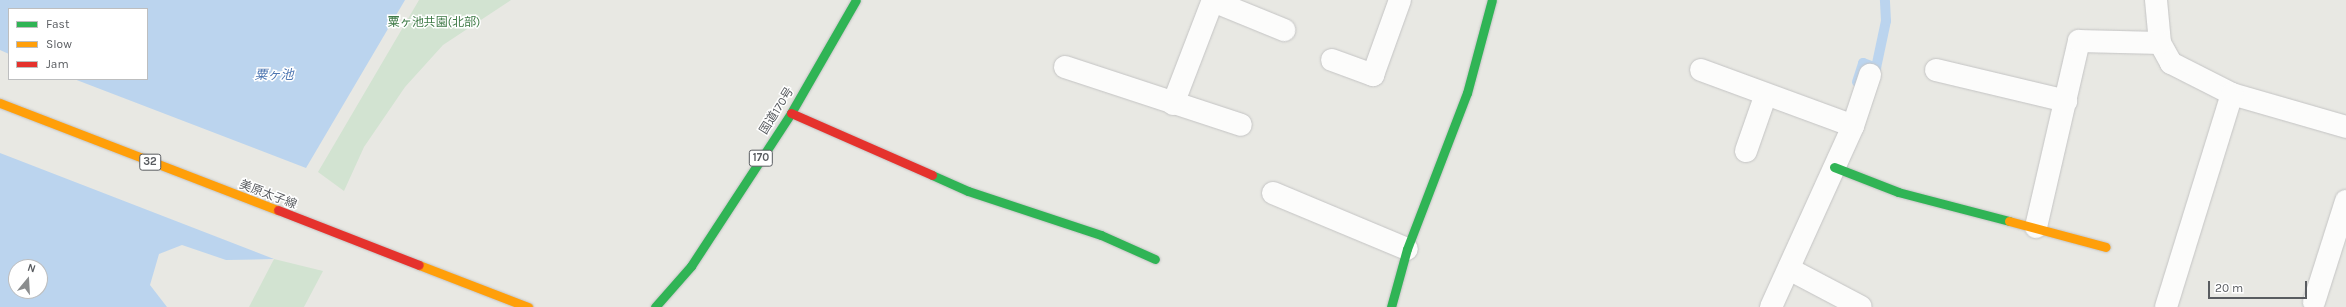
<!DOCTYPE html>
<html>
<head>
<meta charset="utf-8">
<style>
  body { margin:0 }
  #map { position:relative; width:2346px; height:307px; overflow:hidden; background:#e8e8e3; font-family:Karla,"Noto Sans JP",sans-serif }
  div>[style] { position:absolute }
  .green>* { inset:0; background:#d2e3d1 }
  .water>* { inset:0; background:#bbd4ee }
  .stream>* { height:10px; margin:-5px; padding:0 5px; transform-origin:5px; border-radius:5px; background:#bbd4ee }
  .roads { filter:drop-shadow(0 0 1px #c4c4c4) drop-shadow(0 0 1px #c4c4c4) }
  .street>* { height:22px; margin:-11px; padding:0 11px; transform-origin:11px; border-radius:11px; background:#fcfcfb }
  .fast>* { height:9px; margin:-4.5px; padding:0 4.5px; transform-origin:4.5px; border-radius:4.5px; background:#30b455 }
  .slow>* { height:9px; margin:-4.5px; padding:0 4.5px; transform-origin:4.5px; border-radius:4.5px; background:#ff9f0a }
  .jam>* { height:9px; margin:-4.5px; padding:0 4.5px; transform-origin:4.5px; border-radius:4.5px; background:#e5322d }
  span { translate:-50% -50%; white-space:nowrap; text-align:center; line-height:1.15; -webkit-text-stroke:3px #fff; paint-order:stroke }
  .shield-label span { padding:1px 3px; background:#fff; border:1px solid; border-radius:3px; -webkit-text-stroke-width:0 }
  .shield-label { font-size:11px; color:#595c60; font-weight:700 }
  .park-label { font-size:12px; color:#3e7a46 }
  .street-label { font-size:12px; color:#595c60 }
  .water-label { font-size:13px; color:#4f77b2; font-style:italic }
  .legend { position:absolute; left:8px; top:8px; width:140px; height:72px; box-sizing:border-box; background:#fff; border:1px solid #bdbebf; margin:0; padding:5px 7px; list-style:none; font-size:12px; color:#595c60 }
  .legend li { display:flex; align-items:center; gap:8px; height:20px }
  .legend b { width:20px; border:1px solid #bdbebf }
  .north { position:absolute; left:8px; top:259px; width:40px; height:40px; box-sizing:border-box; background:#fff; border:1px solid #bdbebf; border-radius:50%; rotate:18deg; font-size:11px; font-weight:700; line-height:16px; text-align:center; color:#595c60 }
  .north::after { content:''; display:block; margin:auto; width:14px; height:18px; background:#8b8d8e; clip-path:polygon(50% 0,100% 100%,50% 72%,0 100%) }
  .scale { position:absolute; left:2208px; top:281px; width:99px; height:18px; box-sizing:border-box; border:2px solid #595c60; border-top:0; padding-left:5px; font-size:12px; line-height:14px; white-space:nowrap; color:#595c60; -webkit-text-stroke:3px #fff; paint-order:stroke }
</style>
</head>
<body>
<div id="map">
  <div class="green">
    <div style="clip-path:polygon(419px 0,511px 0,443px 45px,405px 87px,364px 147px,344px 191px,318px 172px)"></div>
    <div style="clip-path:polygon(274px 259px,323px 271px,304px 307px,249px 307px)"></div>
  </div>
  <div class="water">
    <div style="clip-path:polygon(0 0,405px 0,306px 168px,74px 79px,147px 79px,147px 9px,9px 9px,9px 54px,0 50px)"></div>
    <div style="clip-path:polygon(evenodd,0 153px,274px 259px,226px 260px,182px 245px,159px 254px,150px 285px,167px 307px,0 307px,0 153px,16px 267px,40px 267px,40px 291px,16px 291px,16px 267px)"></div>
  </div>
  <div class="stream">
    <div style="left:1857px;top:82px;width:20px;rotate:-72deg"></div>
    <div style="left:1863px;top:63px;width:14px;rotate:21deg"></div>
    <div style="left:1876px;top:68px;width:48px;rotate:-78deg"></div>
    <div style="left:1886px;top:21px;width:21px;rotate:-93deg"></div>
  </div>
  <div class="roads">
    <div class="street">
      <div style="left:2156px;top:0;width:43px;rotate:84.7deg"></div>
      <div style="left:2160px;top:43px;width:23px;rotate:61deg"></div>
      <div style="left:2171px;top:63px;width:68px;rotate:26.9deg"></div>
      <div style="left:2232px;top:94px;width:119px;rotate:16.1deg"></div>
      <div style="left:1213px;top:1px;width:77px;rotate:22.2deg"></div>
      <div style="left:1332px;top:60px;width:44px;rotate:20.1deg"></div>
      <div style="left:1373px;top:75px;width:80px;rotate:-70.2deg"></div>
      <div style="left:1065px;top:67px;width:185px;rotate:18.2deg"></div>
      <div style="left:1701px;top:70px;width:162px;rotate:20.2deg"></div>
      <div style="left:1936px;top:70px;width:134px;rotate:13.4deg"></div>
      <div style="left:1173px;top:104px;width:111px;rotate:-69deg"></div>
      <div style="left:1746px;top:151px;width:60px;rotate:-70.7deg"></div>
      <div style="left:1273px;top:193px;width:145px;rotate:22.7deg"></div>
      <div style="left:2036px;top:227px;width:191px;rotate:-77deg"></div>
      <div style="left:2079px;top:41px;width:81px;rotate:1.4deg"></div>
      <div style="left:1789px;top:269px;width:81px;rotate:27.8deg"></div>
      <div style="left:2314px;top:302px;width:106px;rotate:-72.4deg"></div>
      <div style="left:1771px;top:307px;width:199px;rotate:-65.6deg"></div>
      <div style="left:1853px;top:126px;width:54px;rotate:-71.6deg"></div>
      <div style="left:2166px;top:307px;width:223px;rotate:-72.8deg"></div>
    </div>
    <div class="fast">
      <div style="left:1834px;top:167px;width:69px;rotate:21.3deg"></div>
      <div style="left:1898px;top:192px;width:115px;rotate:14.6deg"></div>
      <div style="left:932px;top:175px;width:39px;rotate:24deg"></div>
      <div style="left:968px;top:191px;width:140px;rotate:18.3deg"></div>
      <div style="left:1101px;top:235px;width:59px;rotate:24deg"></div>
      <div style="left:655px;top:307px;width:55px;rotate:-48.7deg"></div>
      <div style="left:691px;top:266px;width:183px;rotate:-56.8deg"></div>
      <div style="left:791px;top:113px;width:130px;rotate:-60.1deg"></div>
      <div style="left:1391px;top:307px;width:60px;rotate:-74.6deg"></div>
      <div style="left:1407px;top:249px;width:167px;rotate:-69deg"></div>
      <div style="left:1467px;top:93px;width:96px;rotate:-75deg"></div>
    </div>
    <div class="slow">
      <div style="left:0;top:103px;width:298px;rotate:21.1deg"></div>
      <div style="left:2009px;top:221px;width:100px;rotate:15deg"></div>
      <div style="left:419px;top:265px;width:117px;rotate:21.1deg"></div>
    </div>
    <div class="jam">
      <div style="left:791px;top:113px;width:154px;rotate:23.7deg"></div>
      <div style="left:278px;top:210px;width:151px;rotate:21.3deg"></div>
    </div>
  </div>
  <div class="shield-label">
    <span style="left:761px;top:158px">170</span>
    <span style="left:150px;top:162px">32</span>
  </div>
  <div class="park-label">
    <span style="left:434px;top:23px">粟ヶ池共園(北部)</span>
  </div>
  <div class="street-label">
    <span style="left:777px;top:111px;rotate:-58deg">国道170号</span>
    <span style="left:268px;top:195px;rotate:21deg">美原太子線</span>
  </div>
  <div class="water-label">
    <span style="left:274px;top:75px">粟ヶ池</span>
  </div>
  <ul class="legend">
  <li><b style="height:5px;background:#30b455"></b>Fast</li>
  <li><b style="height:5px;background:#ff9f0a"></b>Slow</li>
  <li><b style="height:5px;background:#e5322d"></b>Jam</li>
  </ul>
  <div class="north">N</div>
  <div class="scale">20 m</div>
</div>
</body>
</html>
